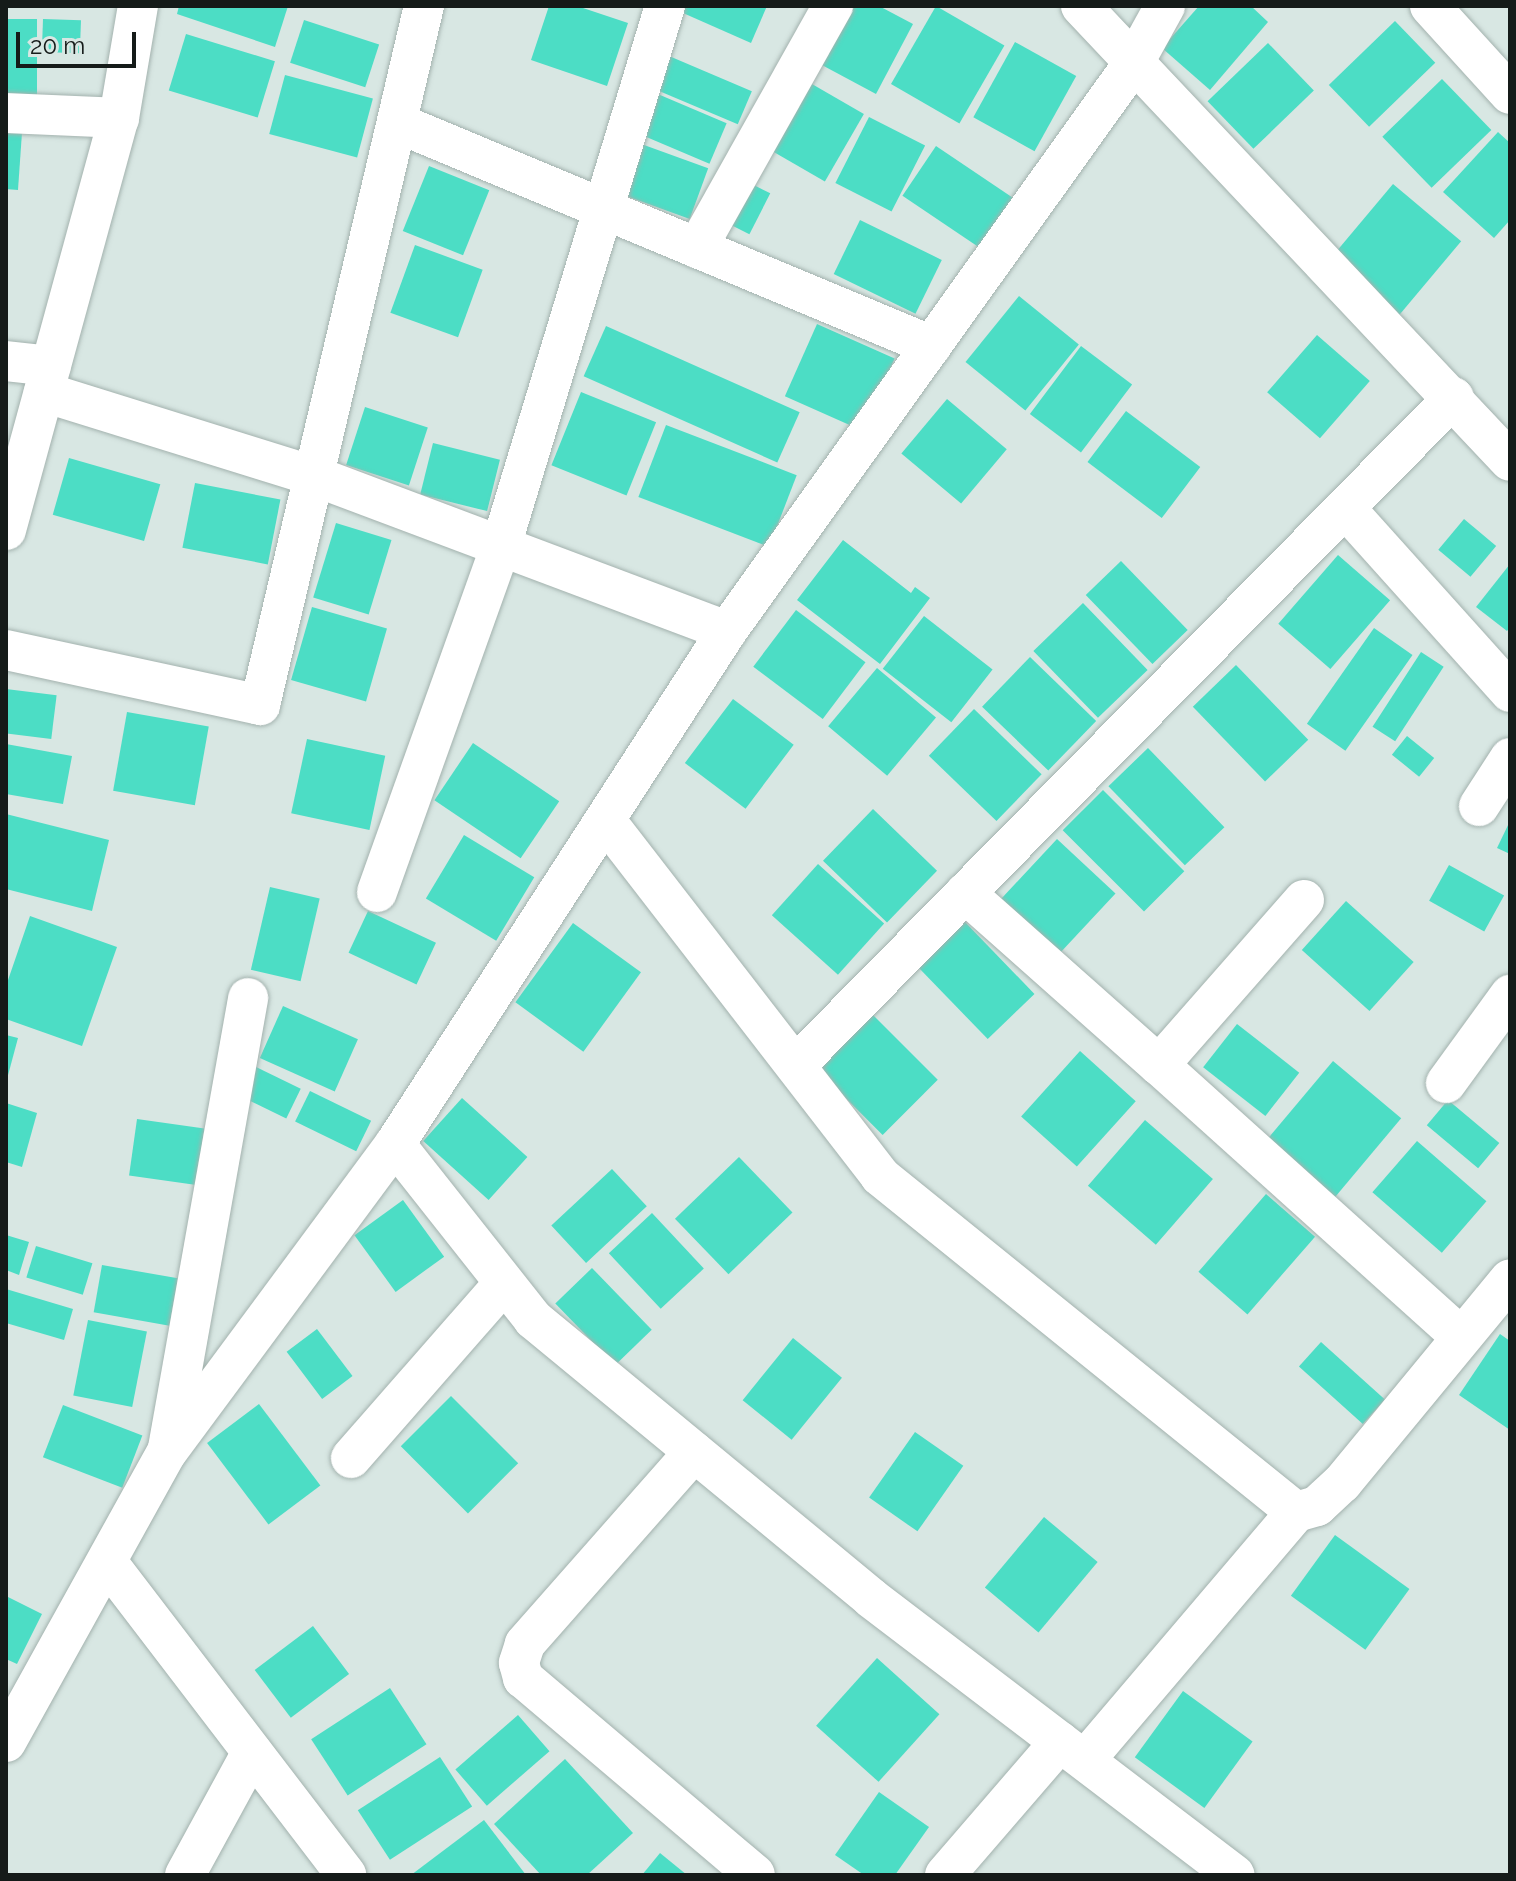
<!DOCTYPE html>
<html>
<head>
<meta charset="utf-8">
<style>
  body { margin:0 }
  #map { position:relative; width:1516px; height:1881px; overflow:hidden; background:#d8e7e3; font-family:Raleway,sans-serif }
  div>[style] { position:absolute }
  .building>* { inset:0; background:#4cddc5; transform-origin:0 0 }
  .roads { filter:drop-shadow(0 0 2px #a3b2ae) drop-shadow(0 0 2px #a3b2ae) }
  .minor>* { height:40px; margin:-20px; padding:0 20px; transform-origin:20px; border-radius:20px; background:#fff }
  span { translate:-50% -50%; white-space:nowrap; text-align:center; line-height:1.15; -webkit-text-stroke:7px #d8e7e3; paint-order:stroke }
  .frame { position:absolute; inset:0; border:8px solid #151b19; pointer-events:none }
  .scale { position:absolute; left:16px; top:32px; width:120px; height:36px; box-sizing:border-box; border:4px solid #151b19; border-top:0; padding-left:10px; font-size:24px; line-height:28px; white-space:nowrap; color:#151b19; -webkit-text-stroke:6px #d8e7e3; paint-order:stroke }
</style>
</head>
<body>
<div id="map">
  <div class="building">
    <div style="clip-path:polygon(179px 6px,288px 6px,275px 47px,177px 14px)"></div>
    <div style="clip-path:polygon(549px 6px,577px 6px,628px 23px,607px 86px,531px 60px)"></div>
    <div style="clip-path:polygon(686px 6px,767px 6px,751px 43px,683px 13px)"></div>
    <div style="clip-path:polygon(851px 6px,879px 6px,913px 24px,876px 94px,820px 64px)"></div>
    <div style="left:936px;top:6px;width:79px;height:90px;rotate:30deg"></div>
    <div style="clip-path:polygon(1199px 6px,1251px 6px,1268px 22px,1210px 90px,1162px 48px)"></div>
    <div style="left:6px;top:19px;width:31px;height:80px"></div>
    <div style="left:43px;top:19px;width:38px;height:33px;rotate:2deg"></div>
    <div style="left:304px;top:20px;width:79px;height:45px;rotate:18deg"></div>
    <div style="left:1395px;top:21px;width:58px;height:92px;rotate:46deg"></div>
    <div style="left:186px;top:34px;width:93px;height:59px;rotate:17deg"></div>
    <div style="left:1015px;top:42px;width:70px;height:86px;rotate:29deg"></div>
    <div style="left:1268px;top:43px;width:66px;height:84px;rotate:46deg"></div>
    <div style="left:669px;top:56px;width:90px;height:36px;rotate:23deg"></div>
    <div style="left:285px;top:75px;width:91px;height:61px;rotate:15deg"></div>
    <div style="left:1442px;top:79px;width:71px;height:83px;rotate:46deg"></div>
    <div style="left:805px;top:80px;width:68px;height:78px;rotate:30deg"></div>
    <div style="left:653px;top:92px;width:80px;height:44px;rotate:23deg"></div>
    <div style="left:869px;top:117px;width:63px;height:74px;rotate:27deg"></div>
    <div style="left:6px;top:132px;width:16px;height:57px;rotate:4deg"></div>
    <div style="clip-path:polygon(1498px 132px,1510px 143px,1510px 220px,1494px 238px,1443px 192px)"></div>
    <div style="left:633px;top:141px;width:80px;height:54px;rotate:20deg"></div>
    <div style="left:936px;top:146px;width:94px;height:60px;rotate:34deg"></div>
    <div style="left:429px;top:166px;width:65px;height:70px;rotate:22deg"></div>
    <div style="left:748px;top:182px;width:25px;height:46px;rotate:27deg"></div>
    <div style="left:1393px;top:184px;width:89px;height:96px;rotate:40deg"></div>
    <div style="left:860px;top:220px;width:91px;height:60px;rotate:26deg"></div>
    <div style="left:415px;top:245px;width:72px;height:72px;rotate:20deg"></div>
    <div style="left:1019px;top:296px;width:77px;height:85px;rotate:39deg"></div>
    <div style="left:817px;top:324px;width:85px;height:79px;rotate:24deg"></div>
    <div style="left:606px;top:326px;width:212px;height:55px;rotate:24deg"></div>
    <div style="left:1317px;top:335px;width:70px;height:76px;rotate:41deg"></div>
    <div style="left:1081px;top:346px;width:64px;height:85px;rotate:37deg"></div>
    <div style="left:581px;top:392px;width:81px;height:79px;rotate:22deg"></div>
    <div style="left:947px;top:399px;width:78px;height:71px;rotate:40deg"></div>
    <div style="left:365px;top:407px;width:66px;height:61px;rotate:18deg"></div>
    <div style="left:1126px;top:411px;width:93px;height:64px;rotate:37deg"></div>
    <div style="left:666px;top:425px;width:140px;height:77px;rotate:21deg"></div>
    <div style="left:433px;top:443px;width:69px;height:53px;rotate:14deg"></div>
    <div style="left:69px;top:458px;width:95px;height:59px;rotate:16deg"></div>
    <div style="left:195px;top:483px;width:87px;height:66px;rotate:11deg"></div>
    <div style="left:1464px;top:519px;width:42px;height:40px;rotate:40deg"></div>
    <div style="left:336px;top:523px;width:58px;height:78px;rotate:17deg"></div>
    <div style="clip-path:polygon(843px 540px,911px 593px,915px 587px,930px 598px,880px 664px,797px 600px)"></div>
    <div style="left:1338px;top:555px;width:69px;height:91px;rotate:41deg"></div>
    <div style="left:1121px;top:561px;width:96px;height:49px;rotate:46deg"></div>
    <div style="clip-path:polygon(1510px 564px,1510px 627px,1507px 631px,1476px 607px)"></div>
    <div style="left:1083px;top:603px;width:93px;height:69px;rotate:46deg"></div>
    <div style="left:312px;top:607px;width:78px;height:76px;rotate:16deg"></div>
    <div style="left:796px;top:610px;width:87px;height:71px;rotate:37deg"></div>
    <div style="left:924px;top:616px;width:87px;height:67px;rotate:38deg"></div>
    <div style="left:1374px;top:628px;width:47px;height:117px;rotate:35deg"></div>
    <div style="left:1421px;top:652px;width:27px;height:89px;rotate:33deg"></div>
    <div style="left:1030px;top:657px;width:92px;height:69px;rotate:44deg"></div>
    <div style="left:1236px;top:665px;width:104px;height:60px;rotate:46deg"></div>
    <div style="left:877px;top:668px;width:77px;height:76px;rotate:40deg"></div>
    <div style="left:6px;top:689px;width:51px;height:44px;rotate:7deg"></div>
    <div style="left:733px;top:699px;width:76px;height:80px;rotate:37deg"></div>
    <div style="left:974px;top:709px;width:94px;height:65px;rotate:44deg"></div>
    <div style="left:127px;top:712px;width:83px;height:80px;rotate:10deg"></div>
    <div style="left:1407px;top:736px;width:35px;height:24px;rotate:39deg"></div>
    <div style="left:307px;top:739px;width:80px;height:76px;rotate:12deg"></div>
    <div style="left:473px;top:743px;width:104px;height:69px;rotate:34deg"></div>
    <div style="clip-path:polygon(6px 744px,72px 756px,63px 804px,6px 794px)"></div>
    <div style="left:1148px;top:748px;width:110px;height:55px;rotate:46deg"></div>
    <div style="left:1103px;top:790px;width:115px;height:57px;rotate:45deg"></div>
    <div style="left:873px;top:809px;width:89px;height:72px;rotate:44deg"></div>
    <div style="clip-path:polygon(6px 814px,109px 840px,92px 911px,6px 889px)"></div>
    <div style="clip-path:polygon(1510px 821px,1510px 854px,1497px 848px)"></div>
    <div style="left:464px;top:835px;width:82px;height:74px;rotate:31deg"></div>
    <div style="left:1057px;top:839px;width:80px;height:91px;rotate:43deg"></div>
    <div style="left:818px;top:864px;width:89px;height:69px;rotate:42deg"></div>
    <div style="left:1449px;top:865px;width:63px;height:41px;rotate:29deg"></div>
    <div style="left:270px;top:887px;width:51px;height:85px;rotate:13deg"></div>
    <div style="left:1346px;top:901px;width:91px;height:66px;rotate:42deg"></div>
    <div style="left:368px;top:911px;width:75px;height:46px;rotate:25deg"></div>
    <div style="clip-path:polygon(30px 916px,117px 947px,82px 1046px,6px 1019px,6px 986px)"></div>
    <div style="left:965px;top:922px;width:100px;height:65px;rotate:46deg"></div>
    <div style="left:573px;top:923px;width:84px;height:98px;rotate:36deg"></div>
    <div style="left:283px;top:1006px;width:82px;height:57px;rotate:24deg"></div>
    <div style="left:872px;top:1014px;width:93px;height:78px;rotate:45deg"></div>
    <div style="left:1237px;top:1024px;width:79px;height:55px;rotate:38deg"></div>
    <div style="clip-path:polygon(6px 1035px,18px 1038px,7px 1079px,6px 1079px)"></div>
    <div style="left:1080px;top:1051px;width:75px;height:88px;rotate:42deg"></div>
    <div style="left:1333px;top:1061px;width:89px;height:105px;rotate:40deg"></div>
    <div style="left:254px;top:1066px;width:52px;height:33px;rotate:26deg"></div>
    <div style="left:310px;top:1091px;width:68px;height:34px;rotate:26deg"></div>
    <div style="left:462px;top:1098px;width:88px;height:58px;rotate:42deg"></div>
    <div style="left:1448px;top:1100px;width:67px;height:33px;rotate:40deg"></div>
    <div style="clip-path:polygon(6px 1103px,37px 1113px,22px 1167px,6px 1162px)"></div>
    <div style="left:137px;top:1119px;width:68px;height:57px;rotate:8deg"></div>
    <div style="left:1145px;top:1120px;width:90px;height:87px;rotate:41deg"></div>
    <div style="left:1417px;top:1141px;width:92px;height:68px;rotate:41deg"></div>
    <div style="left:739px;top:1157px;width:77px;height:89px;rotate:46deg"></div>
    <div style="left:612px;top:1169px;width:51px;height:83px;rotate:47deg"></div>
    <div style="left:1266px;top:1194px;width:65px;height:103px;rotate:41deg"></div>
    <div style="left:403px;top:1200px;width:70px;height:60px;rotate:54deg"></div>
    <div style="left:652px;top:1213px;width:76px;height:59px;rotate:47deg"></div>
    <div style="clip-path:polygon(6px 1235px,29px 1242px,19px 1275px,6px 1270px)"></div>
    <div style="left:36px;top:1246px;width:59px;height:33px;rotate:17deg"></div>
    <div style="left:102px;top:1265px;width:77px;height:48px;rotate:10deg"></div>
    <div style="left:592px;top:1268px;width:86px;height:51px;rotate:46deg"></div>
    <div style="clip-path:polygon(6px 1289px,73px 1309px,64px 1340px,6px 1323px)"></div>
    <div style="left:88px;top:1320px;width:60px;height:77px;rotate:11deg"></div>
    <div style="left:317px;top:1329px;width:59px;height:38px;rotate:53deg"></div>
    <div style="clip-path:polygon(1500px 1334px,1510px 1341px,1510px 1430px,1459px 1395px)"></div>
    <div style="left:793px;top:1338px;width:63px;height:80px;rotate:39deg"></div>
    <div style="left:1321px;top:1342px;width:86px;height:33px;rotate:42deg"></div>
    <div style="left:451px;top:1396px;width:95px;height:71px;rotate:45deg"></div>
    <div style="left:259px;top:1404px;width:102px;height:65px;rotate:53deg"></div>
    <div style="left:63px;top:1405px;width:85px;height:56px;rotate:21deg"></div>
    <div style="left:915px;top:1432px;width:59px;height:80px;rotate:35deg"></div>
    <div style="left:1044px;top:1517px;width:70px;height:92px;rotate:40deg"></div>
    <div style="left:1335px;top:1535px;width:92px;height:75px;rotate:36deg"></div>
    <div style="clip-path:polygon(6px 1596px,42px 1614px,17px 1664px,6px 1659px)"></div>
    <div style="left:313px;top:1626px;width:60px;height:73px;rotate:53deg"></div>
    <div style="left:877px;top:1658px;width:84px;height:91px;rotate:42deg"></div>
    <div style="left:390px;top:1688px;width:67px;height:94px;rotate:57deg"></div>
    <div style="left:1183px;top:1691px;width:86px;height:82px;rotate:36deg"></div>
    <div style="left:518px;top:1715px;width:48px;height:83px;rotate:49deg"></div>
    <div style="left:440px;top:1757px;width:59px;height:98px;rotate:57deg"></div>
    <div style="clip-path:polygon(565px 1759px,633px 1833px,587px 1875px,541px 1875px,494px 1824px)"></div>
    <div style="clip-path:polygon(879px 1792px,929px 1827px,895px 1875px,864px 1875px,835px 1855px)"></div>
    <div style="clip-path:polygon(484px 1820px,526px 1875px,411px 1875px)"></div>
    <div style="clip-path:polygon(660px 1853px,687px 1875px,642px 1875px)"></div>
  </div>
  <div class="roads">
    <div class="minor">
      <div style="left:1081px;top:6px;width:625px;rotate:46.68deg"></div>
      <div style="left:1430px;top:6px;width:119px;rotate:47.7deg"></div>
      <div style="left:6px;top:113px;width:113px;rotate:2.5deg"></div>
      <div style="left:400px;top:124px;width:576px;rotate:22.65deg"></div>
      <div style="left:697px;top:248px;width:278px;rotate:-60.7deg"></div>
      <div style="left:6px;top:361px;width:45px;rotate:6.3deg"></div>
      <div style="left:44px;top:392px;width:286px;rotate:17.3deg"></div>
      <div style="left:317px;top:477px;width:438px;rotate:20.6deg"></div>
      <div style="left:1345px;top:508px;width:247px;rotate:48.1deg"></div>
      <div style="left:6px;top:530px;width:427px;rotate:-74.7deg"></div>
      <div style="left:119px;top:118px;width:114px;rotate:-80.4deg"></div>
      <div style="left:6px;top:650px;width:260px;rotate:12.2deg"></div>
      <div style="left:260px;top:705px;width:718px;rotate:-76.8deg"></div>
      <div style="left:1479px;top:806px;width:57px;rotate:-57.1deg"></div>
      <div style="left:606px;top:821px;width:448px;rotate:52.3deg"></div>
      <div style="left:880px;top:1176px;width:535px;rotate:38.93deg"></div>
      <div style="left:1296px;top:1512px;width:22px;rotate:-16deg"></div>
      <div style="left:1317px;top:1506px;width:34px;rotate:-43deg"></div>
      <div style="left:1342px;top:1483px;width:264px;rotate:-50.5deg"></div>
      <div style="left:377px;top:892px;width:368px;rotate:-70.3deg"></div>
      <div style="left:501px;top:546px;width:564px;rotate:-73.11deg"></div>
      <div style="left:965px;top:893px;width:259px;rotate:41.6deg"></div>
      <div style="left:1304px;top:900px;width:220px;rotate:131.3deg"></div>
      <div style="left:1159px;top:1065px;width:404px;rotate:42deg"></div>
      <div style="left:799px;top:1062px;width:933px;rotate:-45.43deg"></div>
      <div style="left:1446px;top:1083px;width:109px;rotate:-54deg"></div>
      <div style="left:395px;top:1144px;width:223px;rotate:51.7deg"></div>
      <div style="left:533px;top:1319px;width:438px;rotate:39.5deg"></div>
      <div style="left:871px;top:1598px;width:457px;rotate:37.3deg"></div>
      <div style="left:168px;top:1448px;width:457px;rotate:-79.9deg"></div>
      <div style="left:694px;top:1452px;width:256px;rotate:131.4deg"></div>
      <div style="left:525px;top:1644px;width:20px;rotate:108deg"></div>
      <div style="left:519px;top:1663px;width:16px;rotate:75deg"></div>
      <div style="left:523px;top:1678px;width:304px;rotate:40.3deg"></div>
      <div style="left:351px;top:1458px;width:232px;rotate:-48.8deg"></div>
      <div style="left:107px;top:1562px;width:394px;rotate:52.6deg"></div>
      <div style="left:6px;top:1742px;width:332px;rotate:-61deg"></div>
      <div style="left:167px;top:1452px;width:383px;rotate:-53.5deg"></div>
      <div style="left:395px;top:1144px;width:611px;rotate:-57.09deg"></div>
      <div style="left:727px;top:631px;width:697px;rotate:-54.4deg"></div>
      <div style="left:1133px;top:64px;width:66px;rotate:-61.1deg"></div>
      <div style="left:1085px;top:1760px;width:326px;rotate:-49.6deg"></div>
      <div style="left:185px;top:1875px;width:140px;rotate:-61.4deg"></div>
      <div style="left:945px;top:1875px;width:176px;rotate:-49.2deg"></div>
    </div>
  </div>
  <div class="frame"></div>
  <div class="scale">20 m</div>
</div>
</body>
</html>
